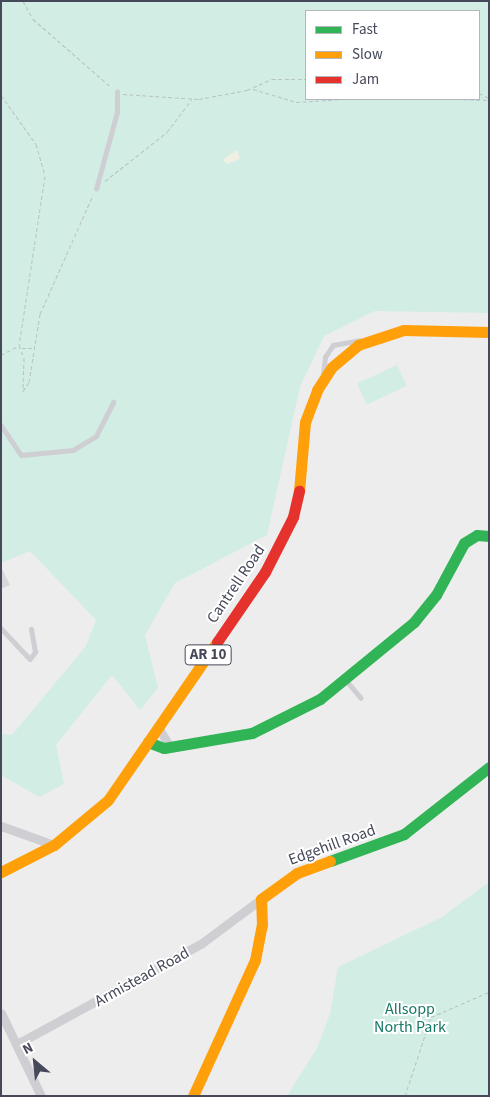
<!DOCTYPE html>
<html>
<head>
<meta charset="utf-8">
<style>
  body { margin:0 }
  #map { position:relative; width:490px; height:1097px; overflow:hidden; background:#eeeded; font-family:"Source Sans 3",sans-serif }
  div>[style] { position:absolute }
  .green>* { inset:0; background:#d1ede4; transform-origin:0 0 }
  .sand>* { inset:0; background:#f0efe4 }
  .building>* { inset:0; background:#d7d6d9 }
  .path>* { height:1px; margin-top:-0.5px; transform-origin:0; background:repeating-linear-gradient(90deg,#b8c3c3 0 4px,transparent 0 6.5px) }
  .lane>* { height:4.5px; margin:-2.25px; padding:0 2.25px; transform-origin:2.25px; border-radius:2.25px; background:#ceced3 }
  .street>* { height:9px; margin:-4.5px; padding:0 4.5px; transform-origin:4.5px; border-radius:4.5px; background:#ceced3 }
  .fast>* { height:11px; margin:-5.5px; padding:0 5.5px; transform-origin:5.5px; border-radius:5.5px; background:#30b455 }
  .slow>* { height:11px; margin:-5.5px; padding:0 5.5px; transform-origin:5.5px; border-radius:5.5px; background:#ff9f0a }
  .jam>* { height:11px; margin:-5.5px; padding:0 5.5px; transform-origin:5.5px; border-radius:5.5px; background:#e5322d }
  span { translate:-50% -50%; white-space:nowrap; text-align:center; line-height:1.15; -webkit-text-stroke:4px #fff; paint-order:stroke }
  .shield-label span { padding:1px 4px; background:#fff; border:1px solid; border-radius:4px; -webkit-text-stroke-width:0 }
  .shield-label { font-size:15px; color:#454959; font-weight:700 }
  .street-label { font-size:16px; color:#454959 }
  .park-label { font-size:16px; color:#177965 }
  .frame { position:absolute; inset:0; border:2px solid #454959; pointer-events:none }
  .legend { position:absolute; left:305px; top:10px; width:175px; height:90px; box-sizing:border-box; background:#fff; border:1px solid #b5b6bd; margin:0; padding:6px 9px; list-style:none; font-size:15px; color:#454959 }
  .legend li { display:flex; align-items:center; gap:10px; height:25px }
  .legend b { width:25px; border:1px solid #b5b6bd }
  .north { position:absolute; left:10px; top:1037px; width:50px; height:50px; -webkit-text-stroke:4px #fff; paint-order:stroke; rotate:332deg; font-size:14px; font-weight:700; line-height:20px; text-align:center; color:#454959 }
  .north::after { content:''; display:block; margin:auto; width:18px; height:22px; background:#454959; clip-path:polygon(50% 0,100% 100%,50% 72%,0 100%) }
</style>
</head>
<body>
<div id="map">
  <div class="green">
    <div style="clip-path:polygon(evenodd,1px 1px,489px 1px,489px 313px,375px 311px,324px 336px,300px 387px,267px 535px,175px 583px,145px 635px,158px 688px,140px 710px,112px 675px,56px 745px,64px 784px,39px 797px,1px 775px,1px 734px,12px 735px,86px 646px,96px 620px,30px 551px,1px 563px,1px 1px,306px 11px,479px 11px,479px 99px,306px 99px,306px 11px)"></div>
    <div style="left:397px;top:365px;width:23px;height:44px;rotate:65deg"></div>
    <div style="clip-path:polygon(489px 882px,489px 1096px,287px 1096px,317px 1048px,330px 1014px,338px 967px,442px 917px)"></div>
  </div>
  <div class="sand">
    <div style="clip-path:polygon(237px 150px,240px 159px,228px 164px,222px 160px)"></div>
  </div>
  <div class="building">
    <div style="clip-path:polygon(1px 567px,10px 585px,1px 589px)"></div>
  </div>
  <div class="path">
    <div style="left:23px;top:1px;width:21px;rotate:61deg"></div>
    <div style="left:33px;top:19px;width:103px;rotate:41.1deg"></div>
    <div style="left:253px;top:89px;width:45px;rotate:16.8deg"></div>
    <div style="left:296px;top:102px;width:48px;rotate:-3.6deg"></div>
    <div style="left:479px;top:93px;width:11px;rotate:27deg"></div>
    <div style="left:123px;top:94px;width:76px;rotate:3.8deg"></div>
    <div style="left:199px;top:99px;width:49px;rotate:-10.6deg"></div>
    <div style="left:247px;top:90px;width:27px;rotate:-24deg"></div>
    <div style="left:272px;top:79px;width:34px"></div>
    <div style="left:1px;top:95px;width:60px;rotate:54.5deg"></div>
    <div style="left:36px;top:144px;width:33px;rotate:74deg"></div>
    <div style="left:45px;top:176px;width:171px;rotate:98.7deg"></div>
    <div style="left:19px;top:345px;width:14px;rotate:69deg"></div>
    <div style="left:24px;top:358px;width:33px;rotate:92deg"></div>
    <div style="left:23px;top:391px;width:11px;rotate:-56deg"></div>
    <div style="left:29px;top:382px;width:69px;rotate:-80.8deg"></div>
    <div style="left:40px;top:314px;width:130px;rotate:-66deg"></div>
    <div style="left:369px;top:99px;width:29px"></div>
    <div style="left:457px;top:99px;width:32px;rotate:2deg"></div>
    <div style="left:105px;top:181px;width:79px;rotate:-38.3deg"></div>
    <div style="left:167px;top:132px;width:41px;rotate:-52.9deg"></div>
    <div style="left:22px;top:348px;width:13px"></div>
    <div style="left:1px;top:355px;width:19px;rotate:-28deg"></div>
    <div style="left:405px;top:1096px;width:83px;rotate:-71.8deg"></div>
    <div style="left:431px;top:1017px;width:63px;rotate:-23.3deg"></div>
  </div>
  <div class="lane">
    <div style="left:96px;top:189px;width:80px;rotate:-74.7deg"></div>
    <div style="left:117px;top:112px;width:20px;rotate:-90deg"></div>
    <div style="left:323px;top:374px;width:17px;rotate:-83deg"></div>
    <div style="left:325px;top:357px;width:14px;rotate:-56deg"></div>
    <div style="left:333px;top:345px;width:27px;rotate:-10deg"></div>
    <div style="left:1px;top:425px;width:36px;rotate:56deg"></div>
    <div style="left:21px;top:455px;width:52px;rotate:-5.5deg"></div>
    <div style="left:73px;top:450px;width:27px;rotate:-31deg"></div>
    <div style="left:96px;top:436px;width:38px;rotate:-63deg"></div>
    <div style="left:1px;top:628px;width:42px;rotate:46.9deg"></div>
    <div style="left:30px;top:659px;width:9px;rotate:-54deg"></div>
    <div style="left:35px;top:652px;width:23px;rotate:-100deg"></div>
    <div style="left:346px;top:680px;width:23px;rotate:50deg"></div>
  </div>
  <div class="street">
    <div style="left:158px;top:727px;width:23px;rotate:59deg"></div>
    <div style="left:1px;top:826px;width:56px;rotate:19.7deg"></div>
    <div style="left:1px;top:1013px;width:92px;rotate:64.3deg"></div>
    <div style="left:17px;top:1044px;width:211px;rotate:-28.6deg"></div>
    <div style="left:202px;top:943px;width:74px;rotate:-36.7deg"></div>
  </div>
  <div class="fast">
    <div style="left:148px;top:742px;width:17px;rotate:21deg"></div>
    <div style="left:164px;top:748px;width:89px;rotate:-9.7deg"></div>
    <div style="left:252px;top:733px;width:76px;rotate:-26.6deg"></div>
    <div style="left:320px;top:699px;width:122px;rotate:-39.3deg"></div>
    <div style="left:414px;top:622px;width:35px;rotate:-51deg"></div>
    <div style="left:436px;top:595px;width:59px;rotate:-61.7deg"></div>
    <div style="left:464px;top:543px;width:15px;rotate:-32deg"></div>
    <div style="left:477px;top:535px;width:12px;rotate:5deg"></div>
    <div style="left:330px;top:861px;width:79px;rotate:-20deg"></div>
    <div style="left:404px;top:834px;width:108px;rotate:-38.2deg"></div>
  </div>
  <div class="slow">
    <div style="left:299px;top:491px;width:69px;rotate:-85deg"></div>
    <div style="left:305px;top:422px;width:34px;rotate:-69deg"></div>
    <div style="left:317px;top:390px;width:27px;rotate:-57deg"></div>
    <div style="left:332px;top:367px;width:34px;rotate:-40deg"></div>
    <div style="left:358px;top:345px;width:48px;rotate:-18.1deg"></div>
    <div style="left:404px;top:330px;width:85px;rotate:1.3deg"></div>
    <div style="left:1px;top:872px;width:59px;rotate:-27deg"></div>
    <div style="left:54px;top:845px;width:70px;rotate:-39.8deg"></div>
    <div style="left:108px;top:800px;width:192px;rotate:-55.4deg"></div>
    <div style="left:193px;top:1096px;width:149px;rotate:-65.5deg"></div>
    <div style="left:255px;top:960px;width:36px;rotate:-79deg"></div>
    <div style="left:262px;top:925px;width:26px;rotate:-92deg"></div>
    <div style="left:261px;top:899px;width:44px;rotate:-35.8deg"></div>
    <div style="left:297px;top:873px;width:35px;rotate:-20deg"></div>
  </div>
  <div class="jam">
    <div style="left:217px;top:642px;width:85px;rotate:-55.6deg"></div>
    <div style="left:265px;top:572px;width:62px;rotate:-63deg"></div>
    <div style="left:293px;top:517px;width:27px;rotate:-77deg"></div>
  </div>
  <div class="shield-label">
    <span style="left:208px;top:655px">AR 10</span>
  </div>
  <div class="street-label">
    <span style="left:236px;top:584px;rotate:-56deg">Cantrell Road</span>
    <span style="left:332px;top:845px;rotate:-20deg">Edgehill Road</span>
    <span style="left:142px;top:977px;rotate:-29deg">Armistead Road</span>
  </div>
  <div class="park-label">
    <span style="left:410px;top:1018px">Allsopp<br>North Park</span>
  </div>
  <div class="frame"></div>
  <ul class="legend">
  <li><b style="height:6px;background:#30b455"></b>Fast</li>
  <li><b style="height:6px;background:#ff9f0a"></b>Slow</li>
  <li><b style="height:6px;background:#e5322d"></b>Jam</li>
  </ul>
  <div class="north">N</div>
</div>
</body>
</html>
